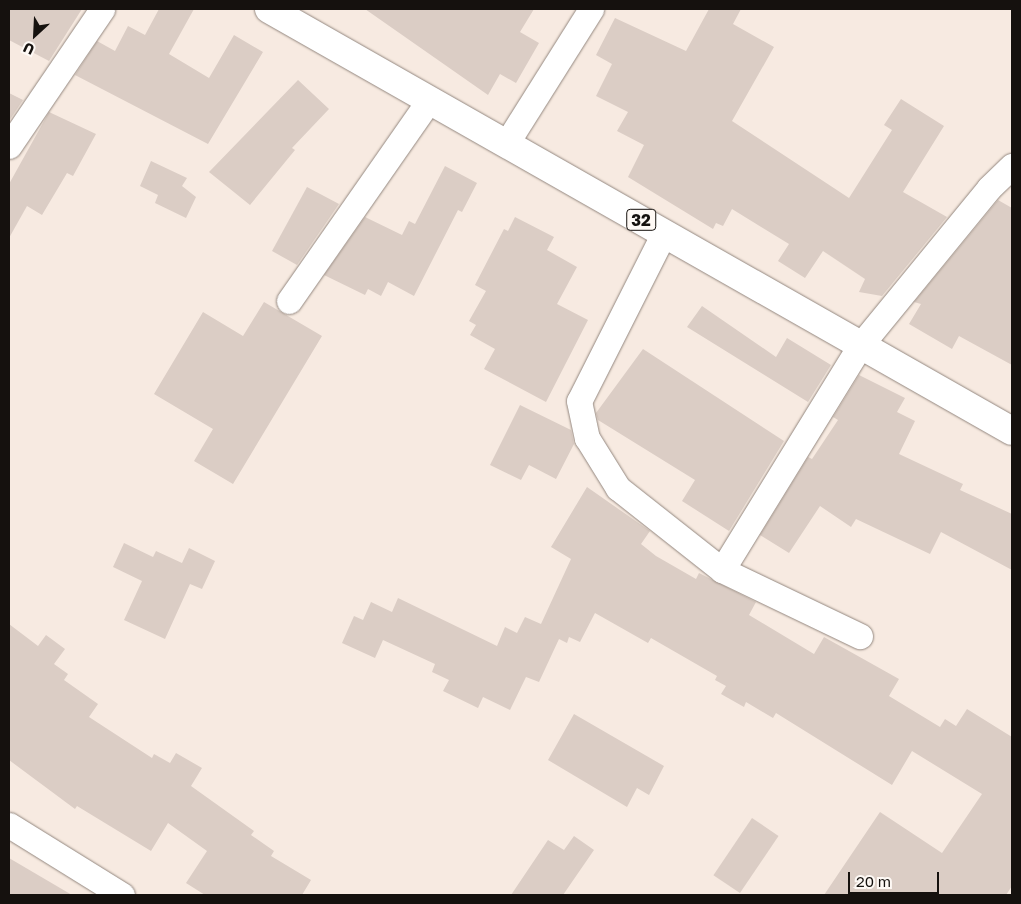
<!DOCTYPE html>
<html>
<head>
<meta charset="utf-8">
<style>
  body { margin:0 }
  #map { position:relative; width:1021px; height:904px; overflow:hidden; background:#f7eae1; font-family:"Golos Text",sans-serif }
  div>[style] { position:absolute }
  .building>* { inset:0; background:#dbcdc5; transform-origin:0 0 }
  .roads { filter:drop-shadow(0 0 1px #93877f) drop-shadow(0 0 1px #93877f) }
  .street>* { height:25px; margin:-12.5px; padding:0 12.5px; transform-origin:12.5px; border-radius:12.5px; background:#fff }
  .highway>* { height:28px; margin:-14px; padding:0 14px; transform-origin:14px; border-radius:14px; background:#fff }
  span { translate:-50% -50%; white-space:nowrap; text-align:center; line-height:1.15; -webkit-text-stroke:4px #fef9f5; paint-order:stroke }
  .shield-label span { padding:1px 4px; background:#fef9f5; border:1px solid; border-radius:4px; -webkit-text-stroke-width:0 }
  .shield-label { font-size:16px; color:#15110e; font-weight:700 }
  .frame { position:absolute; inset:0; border:10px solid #15110e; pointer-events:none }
  .north { position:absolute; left:10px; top:10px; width:50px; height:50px; -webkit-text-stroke:4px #fef9f5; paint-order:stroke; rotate:205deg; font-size:14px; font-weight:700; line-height:20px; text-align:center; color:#15110e }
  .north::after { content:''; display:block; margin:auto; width:18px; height:22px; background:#15110e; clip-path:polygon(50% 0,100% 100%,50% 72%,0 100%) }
  .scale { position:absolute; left:848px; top:872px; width:91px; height:22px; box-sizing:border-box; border:2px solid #15110e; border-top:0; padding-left:6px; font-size:15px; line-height:18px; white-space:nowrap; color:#15110e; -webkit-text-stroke:4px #fef9f5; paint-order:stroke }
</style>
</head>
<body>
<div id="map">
  <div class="building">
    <div style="clip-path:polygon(9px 9px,82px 9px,49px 61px,9px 40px)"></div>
    <div style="clip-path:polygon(159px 9px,194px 9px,169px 54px,209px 78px,234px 35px,263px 52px,208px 144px,75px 75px,97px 41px,115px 51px,128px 26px,145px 35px)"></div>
    <div style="clip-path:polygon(365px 9px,534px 9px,520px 32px,539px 43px,516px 83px,500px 74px,488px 95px)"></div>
    <div style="clip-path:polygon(709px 9px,741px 9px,733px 24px,774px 47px,732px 121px,849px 198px,892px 130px,884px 125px,901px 99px,944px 126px,903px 192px,947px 217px,882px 296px,859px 292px,865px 279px,823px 251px,805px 278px,778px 261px,789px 244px,732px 209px,723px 226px,716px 223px,713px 229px,628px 177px,644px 145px,617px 131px,628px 112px,596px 96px,612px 64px,596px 55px,615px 18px,686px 51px)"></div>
    <div style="clip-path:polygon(298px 80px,329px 109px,292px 148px,295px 150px,250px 205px,209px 172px)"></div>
    <div style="clip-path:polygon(9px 93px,23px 100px,9px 121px)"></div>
    <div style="clip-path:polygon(49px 112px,96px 134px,73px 176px,67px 173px,42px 215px,27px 206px,9px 238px,9px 184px)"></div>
    <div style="clip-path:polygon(151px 161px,187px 178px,182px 186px,196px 197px,186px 218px,155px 203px,158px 195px,140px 186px)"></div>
    <div style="clip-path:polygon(445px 166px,477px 183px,462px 212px,458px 210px,414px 296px,388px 282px,381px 296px,368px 289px,365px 295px,324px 275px,365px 217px,402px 235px,409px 221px,415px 224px)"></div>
    <div style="clip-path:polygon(307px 187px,339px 204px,297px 265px,272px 251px)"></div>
    <div style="clip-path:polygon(998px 200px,1012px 208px,1012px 365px,959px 336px,952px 349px,909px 324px,921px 304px,914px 302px)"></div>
    <div style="clip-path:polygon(515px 217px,554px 237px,547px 250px,577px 267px,557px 304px,588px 320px,546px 402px,484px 369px,495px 349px,470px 335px,476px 325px,469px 321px,486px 291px,475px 285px,504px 229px,508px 231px)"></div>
    <div style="clip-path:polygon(264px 302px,322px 336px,233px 484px,194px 461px,213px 429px,154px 394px,203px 312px,243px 336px)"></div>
    <div style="clip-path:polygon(702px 306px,776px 357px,787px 338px,831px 365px,808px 402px,687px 327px)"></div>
    <div style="clip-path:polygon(643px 349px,784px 441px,729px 531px,682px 501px,695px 480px,598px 420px,596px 413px)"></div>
    <div style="clip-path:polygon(859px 375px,905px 398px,897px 412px,915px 421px,899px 454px,963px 484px,960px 490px,1012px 514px,1012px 570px,941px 532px,930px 554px,856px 519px,851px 527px,820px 506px,789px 553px,760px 535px,808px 457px,812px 459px,838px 420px,833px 417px)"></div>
    <div style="clip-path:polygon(520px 405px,571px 430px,574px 444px,556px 479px,529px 465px,521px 480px,490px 465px)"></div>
    <div style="clip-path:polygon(587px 487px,650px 531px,641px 544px,656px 556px,696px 579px,699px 573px,756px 602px,749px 615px,814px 654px,824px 637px,899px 679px,889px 696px,940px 727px,945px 719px,956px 726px,967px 709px,1012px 737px,1012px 886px,1006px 895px,824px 895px,880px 812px,942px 853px,982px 794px,912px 751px,892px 785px,776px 713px,773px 718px,746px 702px,744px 707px,721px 694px,726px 686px,715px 680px,717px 676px,651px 638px,648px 643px,595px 613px,580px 642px,569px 637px,567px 643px,559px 639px,539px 682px,526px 677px,510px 710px,483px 697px,478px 708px,443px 691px,449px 680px,432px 672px,435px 664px,383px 640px,375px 658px,342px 643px,354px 616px,363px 620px,371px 602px,392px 612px,398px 598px,497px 646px,505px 627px,517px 633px,525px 617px,541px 624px,571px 559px,551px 547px)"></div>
    <div style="clip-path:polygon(124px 543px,153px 557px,156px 551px,182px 563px,189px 548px,215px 561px,202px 589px,190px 584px,165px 639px,124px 620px,142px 581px,113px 567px)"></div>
    <div style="clip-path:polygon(9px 624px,38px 646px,46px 635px,65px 649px,54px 664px,68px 674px,64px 680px,98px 704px,89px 717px,152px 758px,154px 754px,170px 763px,176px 753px,202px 768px,191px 786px,254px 831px,251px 835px,274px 851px,271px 856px,311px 880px,302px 895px,205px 895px,186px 883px,207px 851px,168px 823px,151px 851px,77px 806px,75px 809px,9px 760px)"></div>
    <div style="clip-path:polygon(574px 714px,664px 766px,649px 795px,637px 788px,627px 807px,548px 760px)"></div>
    <div style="left:752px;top:818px;width:32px;height:69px;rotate:34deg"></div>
    <div style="clip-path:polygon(574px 836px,594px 850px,563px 895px,511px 895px,548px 840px,564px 850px)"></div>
    <div style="clip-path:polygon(9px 858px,72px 895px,9px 895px)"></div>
  </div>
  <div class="roads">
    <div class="street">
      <div style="left:506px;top:144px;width:160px;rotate:-57.8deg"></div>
      <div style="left:9px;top:146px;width:166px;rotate:-55.8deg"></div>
      <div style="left:664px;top:233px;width:188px;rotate:116.8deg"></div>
      <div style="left:579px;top:401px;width:38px;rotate:78deg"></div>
      <div style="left:587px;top:438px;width:59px;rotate:58.2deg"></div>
      <div style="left:618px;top:488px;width:132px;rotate:38.3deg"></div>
      <div style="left:722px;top:570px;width:153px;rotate:25.6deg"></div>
      <div style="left:289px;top:301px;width:245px;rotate:-55.1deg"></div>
      <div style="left:722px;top:570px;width:262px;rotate:-58.4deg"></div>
      <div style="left:859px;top:347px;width:205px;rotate:-50.7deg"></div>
      <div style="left:989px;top:188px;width:32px;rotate:-44deg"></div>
      <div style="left:9px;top:825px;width:133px;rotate:31.8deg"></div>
    </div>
    <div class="highway">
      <div style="left:269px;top:9px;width:854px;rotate:29.6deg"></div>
    </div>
  </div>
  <div class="shield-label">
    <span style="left:641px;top:220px">32</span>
  </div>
  <div class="frame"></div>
  <div class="north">U</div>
  <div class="scale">20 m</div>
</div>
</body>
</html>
